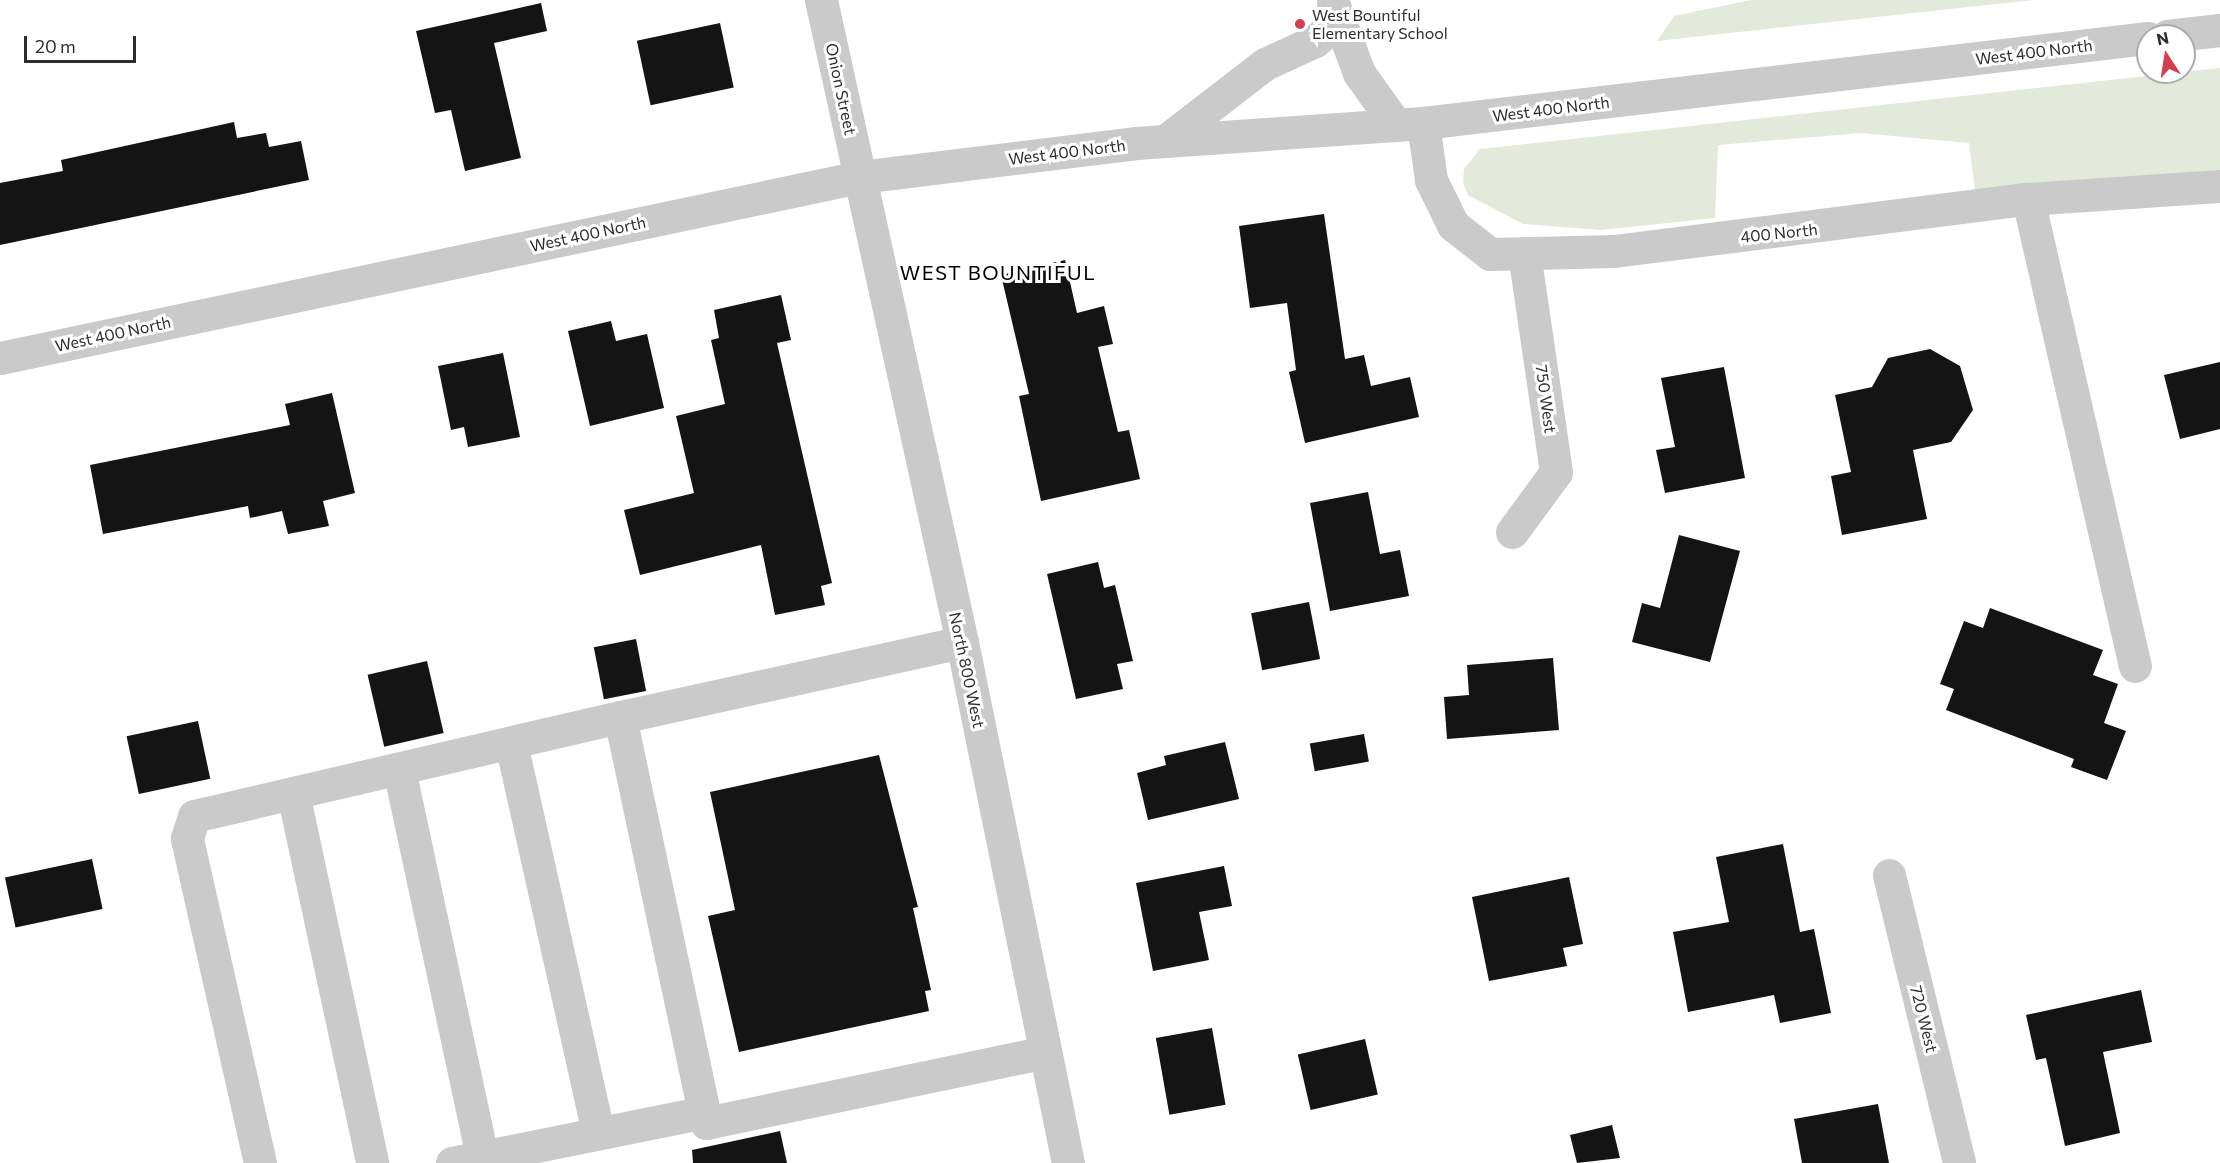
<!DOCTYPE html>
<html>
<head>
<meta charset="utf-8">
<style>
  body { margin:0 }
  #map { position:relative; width:2220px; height:1163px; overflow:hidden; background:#fff; font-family:Commissioner,sans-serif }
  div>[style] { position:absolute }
  .green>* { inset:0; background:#e3e9db }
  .building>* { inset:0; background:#141414; transform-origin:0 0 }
  .minor>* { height:33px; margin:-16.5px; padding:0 16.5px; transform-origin:16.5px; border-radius:16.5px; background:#cacaca }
  .dots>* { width:16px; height:16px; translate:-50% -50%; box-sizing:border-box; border:3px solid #fff; border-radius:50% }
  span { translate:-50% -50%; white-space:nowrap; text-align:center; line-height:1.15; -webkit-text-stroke:6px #fff; paint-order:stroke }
  .poi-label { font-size:16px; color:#2d2d2d }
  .left { translate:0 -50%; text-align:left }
  .street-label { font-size:16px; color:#2d2d2d }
  .quarter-label { font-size:20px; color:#000; letter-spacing:1.5px }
  .north { position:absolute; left:2136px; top:24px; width:60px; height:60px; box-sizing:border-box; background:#fff; border:2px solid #ababab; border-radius:50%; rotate:348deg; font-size:16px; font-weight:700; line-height:24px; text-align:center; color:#2d2d2d }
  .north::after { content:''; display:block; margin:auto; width:21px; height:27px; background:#d2404f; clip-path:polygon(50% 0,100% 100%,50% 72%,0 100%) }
  .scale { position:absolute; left:24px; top:36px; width:112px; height:27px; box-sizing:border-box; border:3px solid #2d2d2d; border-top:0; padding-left:8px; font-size:18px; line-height:21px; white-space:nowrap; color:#2d2d2d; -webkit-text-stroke:4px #fff; paint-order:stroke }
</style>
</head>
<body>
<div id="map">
  <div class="green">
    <div style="clip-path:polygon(1751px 0,2033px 0,1657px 41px,1674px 16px)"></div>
    <div style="clip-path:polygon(2220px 68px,2220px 170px,1975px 190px,1969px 143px,1861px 133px,1718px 145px,1715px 218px,1601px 230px,1523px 224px,1468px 195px,1463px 183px,1464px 169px,1480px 149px)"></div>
  </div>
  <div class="building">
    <div style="clip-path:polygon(541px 3px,547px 31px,494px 43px,521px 158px,465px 171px,451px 110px,435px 113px,416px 31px)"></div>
    <div style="left:720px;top:23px;width:66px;height:85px;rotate:78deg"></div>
    <div style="clip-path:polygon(234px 122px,237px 138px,266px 133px,269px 147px,301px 141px,309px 180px,0 245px,0 183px,63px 171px,61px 160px)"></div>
    <div style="clip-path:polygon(1324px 214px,1345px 359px,1364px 355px,1371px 386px,1410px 377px,1419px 417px,1305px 443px,1289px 372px,1296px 370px,1287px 303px,1250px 308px,1239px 226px)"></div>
    <div style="clip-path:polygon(1065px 260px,1077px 313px,1104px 306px,1113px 344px,1098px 347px,1118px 432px,1129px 430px,1140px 479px,1041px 501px,1019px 396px,1029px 394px,1001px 275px)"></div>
    <div style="clip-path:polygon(781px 295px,791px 340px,777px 343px,832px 583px,821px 586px,825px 605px,775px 615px,761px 545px,640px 575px,624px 510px,694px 493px,676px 416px,725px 404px,711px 340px,719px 338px,714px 310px)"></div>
    <div style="clip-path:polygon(611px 321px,616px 341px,647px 334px,664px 408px,590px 426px,568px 331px)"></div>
    <div style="clip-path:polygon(1930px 349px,1960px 366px,1973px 410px,1951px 442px,1913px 450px,1927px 519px,1842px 535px,1831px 476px,1851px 472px,1835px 395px,1872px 387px,1888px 358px)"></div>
    <div style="clip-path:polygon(503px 353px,520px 437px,468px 447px,464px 427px,451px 430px,438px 366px)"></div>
    <div style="clip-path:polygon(2220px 362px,2220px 429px,2180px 439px,2164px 375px)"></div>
    <div style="clip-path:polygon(1724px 367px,1745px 478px,1665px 493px,1656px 450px,1675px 447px,1661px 378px)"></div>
    <div style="clip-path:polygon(332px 393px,355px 493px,323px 501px,329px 526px,288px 534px,282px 511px,250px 518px,248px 506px,103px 534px,90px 465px,290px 425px,285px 404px)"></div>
    <div style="clip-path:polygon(1368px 492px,1380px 554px,1400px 550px,1409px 596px,1330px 611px,1310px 503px)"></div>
    <div style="clip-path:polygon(1679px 535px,1740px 551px,1710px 662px,1632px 642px,1642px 603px,1660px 608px)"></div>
    <div style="clip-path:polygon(1098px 562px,1104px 588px,1115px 585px,1133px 661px,1117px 664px,1123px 689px,1076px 699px,1047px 574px)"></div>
    <div style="left:1309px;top:602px;width:58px;height:59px;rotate:79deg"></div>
    <div style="clip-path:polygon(1990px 608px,2103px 650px,2093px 675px,2118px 684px,2104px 723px,2126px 731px,2107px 780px,2071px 767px,2074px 759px,1946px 710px,1954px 689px,1940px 684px,1964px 621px,1983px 628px)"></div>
    <div style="left:636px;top:639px;width:53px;height:43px;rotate:79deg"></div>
    <div style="clip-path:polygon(1553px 658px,1559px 730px,1447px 739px,1444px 697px,1469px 695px,1467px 665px)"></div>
    <div style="left:427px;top:661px;width:74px;height:61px;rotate:77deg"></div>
    <div style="left:198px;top:721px;width:59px;height:73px;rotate:78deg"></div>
    <div style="left:1364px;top:734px;width:28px;height:55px;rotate:80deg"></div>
    <div style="clip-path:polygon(1225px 742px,1239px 799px,1148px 820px,1137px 773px,1166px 765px,1164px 756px)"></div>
    <div style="clip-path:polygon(879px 755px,918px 907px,913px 908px,931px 990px,925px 991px,929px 1011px,739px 1052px,708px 916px,735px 910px,710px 792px)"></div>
    <div style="clip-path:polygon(1783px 844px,1800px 932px,1814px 929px,1831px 1013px,1780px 1023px,1774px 995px,1688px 1012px,1673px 932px,1729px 922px,1716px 857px)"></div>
    <div style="left:92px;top:859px;width:51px;height:89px;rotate:78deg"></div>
    <div style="clip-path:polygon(1224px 866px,1232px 906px,1199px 912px,1209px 960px,1153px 971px,1136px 883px)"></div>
    <div style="clip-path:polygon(1569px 877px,1583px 944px,1563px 948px,1567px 966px,1489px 981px,1472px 897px)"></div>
    <div style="clip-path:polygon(2141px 990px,2152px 1042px,2103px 1052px,2120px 1133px,2065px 1146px,2046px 1058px,2036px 1060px,2026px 1015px)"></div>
    <div style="left:1212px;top:1028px;width:78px;height:57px;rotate:80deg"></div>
    <div style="left:1365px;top:1039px;width:57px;height:69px;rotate:77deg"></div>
    <div style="clip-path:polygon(1878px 1104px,1889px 1163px,1802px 1163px,1794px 1119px)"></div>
    <div style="clip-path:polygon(1612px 1125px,1620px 1158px,1577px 1163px,1570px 1135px)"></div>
    <div style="clip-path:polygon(780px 1131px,787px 1163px,693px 1163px,692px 1150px)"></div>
  </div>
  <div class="minor">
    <div style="left:821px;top:0;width:657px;rotate:77.61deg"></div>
    <div style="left:962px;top:642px;width:532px;rotate:78.5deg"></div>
    <div style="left:1333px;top:3px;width:75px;rotate:69.6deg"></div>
    <div style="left:1359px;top:73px;width:64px;rotate:54.6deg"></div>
    <div style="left:2167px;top:36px;width:53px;rotate:-6.5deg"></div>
    <div style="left:1423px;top:123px;width:58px;rotate:82deg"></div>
    <div style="left:1431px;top:180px;width:50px;rotate:63.9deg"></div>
    <div style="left:1453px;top:225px;width:47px;rotate:38.1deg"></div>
    <div style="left:1490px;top:254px;width:124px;rotate:-1.4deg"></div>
    <div style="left:1614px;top:251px;width:417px;rotate:-7.2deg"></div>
    <div style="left:2028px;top:199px;width:192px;rotate:-3.9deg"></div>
    <div style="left:1165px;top:141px;width:126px;rotate:-37.6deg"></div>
    <div style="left:1265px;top:64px;width:55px;rotate:-24.7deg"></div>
    <div style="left:1315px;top:41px;width:29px;rotate:-41deg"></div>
    <div style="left:2028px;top:199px;width:479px;rotate:77.1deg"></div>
    <div style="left:0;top:358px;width:879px;rotate:-11.89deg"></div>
    <div style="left:860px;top:177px;width:279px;rotate:-7deg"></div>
    <div style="left:1137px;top:143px;width:287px;rotate:-4deg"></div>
    <div style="left:1423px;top:123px;width:730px;rotate:-6.69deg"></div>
    <div style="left:1512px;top:532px;width:74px;rotate:-53.7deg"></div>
    <div style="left:1556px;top:472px;width:221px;rotate:-98.3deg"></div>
    <div style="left:962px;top:642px;width:350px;rotate:167.6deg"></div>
    <div style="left:620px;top:717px;width:415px;rotate:78deg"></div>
    <div style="left:706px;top:1123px;width:346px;rotate:-11.8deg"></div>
    <div style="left:511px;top:743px;width:400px;rotate:77.4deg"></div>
    <div style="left:399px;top:769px;width:397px;rotate:77.9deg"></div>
    <div style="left:293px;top:793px;width:378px;rotate:77.9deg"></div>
    <div style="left:1889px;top:875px;width:296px;rotate:76.3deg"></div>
    <div style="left:260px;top:1163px;width:333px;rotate:-102.7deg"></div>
    <div style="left:187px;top:838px;width:23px;rotate:-72deg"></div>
    <div style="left:194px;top:816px;width:437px;rotate:-13.1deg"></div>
    <div style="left:452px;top:1163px;width:257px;rotate:-11.4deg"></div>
  </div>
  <div class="dots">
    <div style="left:1300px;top:24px;background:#d2404f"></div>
  </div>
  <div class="poi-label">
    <span class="left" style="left:1312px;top:24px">West Bountiful<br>Elementary School</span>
  </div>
  <div class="street-label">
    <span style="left:2034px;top:52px;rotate:-7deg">West 400 North</span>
    <span style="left:841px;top:89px;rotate:78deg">Onion Street</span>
    <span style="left:1551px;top:109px;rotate:-7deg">West 400 North</span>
    <span style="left:1067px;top:152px;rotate:-7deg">West 400 North</span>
    <span style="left:1779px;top:233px;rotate:-6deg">400 North</span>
    <span style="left:588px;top:234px;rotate:-12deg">West 400 North</span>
    <span style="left:113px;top:334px;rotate:-12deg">West 400 North</span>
    <span style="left:1546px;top:399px;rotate:82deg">750 West</span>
    <span style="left:967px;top:670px;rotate:78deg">North 800 West</span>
    <span style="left:1924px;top:1019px;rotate:76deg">720 West</span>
  </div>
  <div class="quarter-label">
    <span style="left:998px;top:272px">WEST BOUNTIFUL</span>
  </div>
  <div class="north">N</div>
  <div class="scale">20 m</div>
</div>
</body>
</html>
